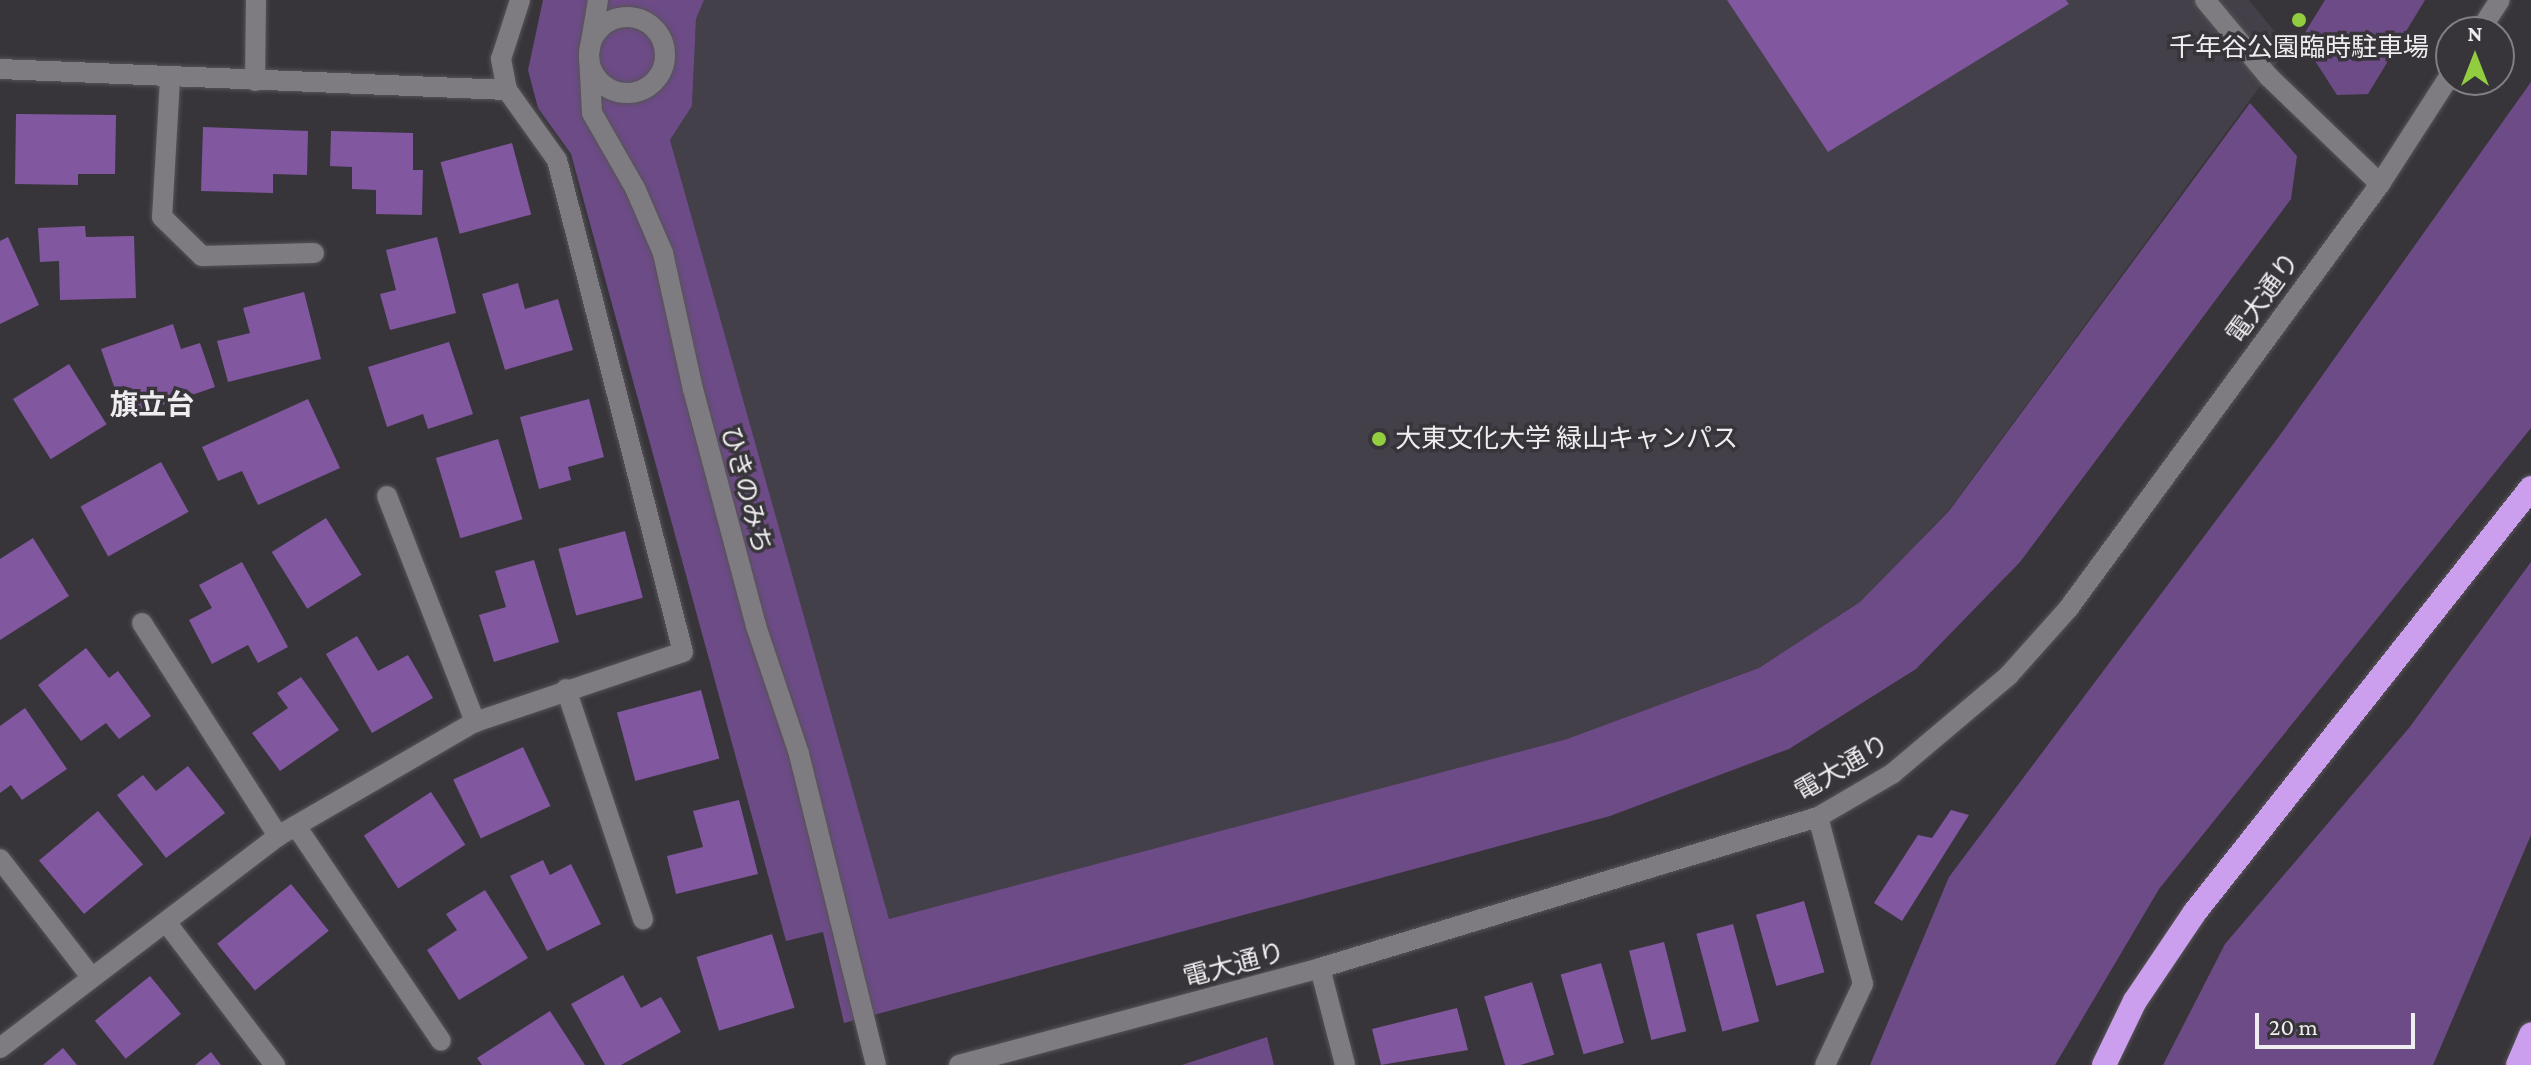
<!DOCTYPE html>
<html>
<head>
<meta charset="utf-8">
<style>
  body { margin:0 }
  #map { position:relative; width:2531px; height:1065px; overflow:hidden; background:#38353a; font-family:"Crimson Pro","Noto Sans JP",serif }
  div>[style] { position:absolute }
  .built>* { inset:0; background:#444049 }
  .green>* { inset:0; background:#6d4b87 }
  .building>* { inset:0; background:#8157a0; transform-origin:0 0 }
  .roads { filter:drop-shadow(0 0 2px #555357) drop-shadow(0 0 2px #555357) }
  .lane>* { height:20px; margin:-10px; padding:0 10px; transform-origin:10px; border-radius:10px; background:#7f7c81 }
  .street>* { height:20px; margin:-10px; padding:0 10px; transform-origin:10px; border-radius:10px; background:#7f7c81 }
  .street>.ring { margin:-10px; padding:0; box-sizing:content-box; background:none; border:20px solid #7f7c81; border-radius:50% }
  .secondary>* { height:20px; margin:-10px; padding:0 10px; transform-origin:10px; border-radius:10px; background:#7f7c81 }
  .highway>* { height:24px; margin:-12px; padding:0 12px; transform-origin:12px; border-radius:12px; background:#cc9fee }
  .dots>* { width:22px; height:22px; translate:-50% -50%; box-sizing:border-box; border:4px solid #38353a; border-radius:50% }
  span { translate:-50% -50%; white-space:nowrap; text-align:center; line-height:1.15; -webkit-text-stroke:7px #38353a; paint-order:stroke }
  .poi-label { font-size:26px; color:#efedf0 }
  .left { translate:0 -50%; text-align:left }
  .street-label { font-size:26px; color:#efedf0 }
  .neighbourhood-label { font-size:28px; color:#efedf0; font-weight:700 }
  .north { position:absolute; left:2435px; top:16px; width:80px; height:80px; box-sizing:border-box; background:#38353a; border:2px solid #817f83; border-radius:50%; rotate:0deg; font-size:22px; font-weight:700; line-height:32px; text-align:center; color:#efedf0 }
  .north::after { content:''; display:block; margin:auto; width:28px; height:36px; background:#92cd3f; clip-path:polygon(50% 0,100% 100%,50% 72%,0 100%) }
  .scale { position:absolute; left:2255px; top:1013px; width:160px; height:36px; box-sizing:border-box; border:4px solid #efedf0; border-top:0; padding-left:10px; font-size:24px; line-height:28px; white-space:nowrap; color:#efedf0; -webkit-text-stroke:6px #38353a; paint-order:stroke }
</style>
</head>
<body>
<div id="map">
  <div class="built">
    <div style="clip-path:polygon(704px 0,2249px 0,2288px 48px,1949px 510px,1860px 602px,1759px 668px,1567px 739px,889px 919px,670px 140px,692px 106px,696px 19px)"></div>
  </div>
  <div class="green">
    <div style="clip-path:polygon(543px 0,704px 0,696px 19px,692px 106px,670px 140px,889px 919px,1567px 739px,1759px 668px,1860px 602px,1949px 511px,2250px 103px,2297px 156px,2291px 199px,2020px 562px,1916px 669px,1789px 749px,1610px 816px,844px 1023px,823px 932px,786px 941px,571px 154px,538px 108px,528px 70px)"></div>
    <div style="clip-path:polygon(2325px 0,2425px 0,2368px 94px,2337px 95px,2301px 39px)"></div>
    <div style="clip-path:polygon(2531px 82px,2531px 428px,2159px 889px,2055px 1065px,1870px 1065px,1949px 877px,2280px 435px)"></div>
    <div style="clip-path:polygon(2531px 562px,2531px 835px,2433px 1065px,2163px 1065px,2225px 944px,2409px 728px)"></div>
    <div style="clip-path:polygon(1267px 1037px,1274px 1065px,1182px 1065px)"></div>
  </div>
  <div class="building">
    <div style="clip-path:polygon(1727px 0,2066px 0,2069px 4px,1828px 152px)"></div>
    <div style="clip-path:polygon(16px 114px,116px 115px,115px 174px,78px 174px,78px 185px,15px 184px)"></div>
    <div style="clip-path:polygon(203px 127px,308px 131px,307px 175px,273px 174px,273px 193px,201px 191px)"></div>
    <div style="clip-path:polygon(331px 131px,413px 133px,413px 170px,423px 170px,422px 215px,376px 214px,376px 190px,352px 189px,352px 167px,330px 166px)"></div>
    <div style="left:512px;top:143px;width:74px;height:74px;rotate:75deg"></div>
    <div style="clip-path:polygon(85px 226px,86px 237px,134px 236px,136px 298px,60px 300px,59px 261px,40px 262px,38px 228px)"></div>
    <div style="clip-path:polygon(8px 237px,39px 305px,0 324px,0 241px)"></div>
    <div style="clip-path:polygon(437px 237px,456px 313px,390px 330px,380px 294px,396px 290px,386px 250px)"></div>
    <div style="clip-path:polygon(518px 283px,525px 309px,558px 299px,573px 350px,505px 370px,482px 294px)"></div>
    <div style="clip-path:polygon(304px 292px,321px 359px,228px 382px,217px 341px,250px 333px,243px 308px)"></div>
    <div style="clip-path:polygon(173px 324px,181px 349px,200px 343px,215px 387px,125px 418px,101px 349px)"></div>
    <div style="clip-path:polygon(449px 342px,473px 414px,428px 429px,423px 414px,387px 427px,368px 367px)"></div>
    <div style="left:69px;top:364px;width:71px;height:66px;rotate:58deg"></div>
    <div style="clip-path:polygon(308px 399px,340px 468px,258px 505px,242px 471px,218px 481px,202px 447px)"></div>
    <div style="clip-path:polygon(589px 399px,604px 457px,568px 467px,571px 480px,539px 489px,520px 417px)"></div>
    <div style="left:498px;top:439px;width:84px;height:65px;rotate:73deg"></div>
    <div style="left:161px;top:462px;width:57px;height:92px;rotate:61deg"></div>
    <div style="left:326px;top:518px;width:67px;height:64px;rotate:58deg"></div>
    <div style="left:625px;top:531px;width:69px;height:69px;rotate:75deg"></div>
    <div style="clip-path:polygon(33px 538px,69px 596px,0 640px,0 559px)"></div>
    <div style="clip-path:polygon(534px 560px,559px 642px,494px 662px,479px 615px,506px 607px,495px 571px)"></div>
    <div style="clip-path:polygon(242px 562px,288px 647px,258px 663px,248px 645px,212px 664px,189px 620px,212px 608px,199px 585px)"></div>
    <div style="clip-path:polygon(357px 636px,378px 671px,408px 655px,433px 698px,372px 733px,326px 654px)"></div>
    <div style="clip-path:polygon(86px 648px,109px 678px,118px 671px,151px 716px,119px 739px,106px 723px,81px 741px,38px 685px)"></div>
    <div style="clip-path:polygon(301px 677px,339px 730px,280px 771px,252px 733px,288px 708px,277px 693px)"></div>
    <div style="left:701px;top:690px;width:71px;height:87px;rotate:75deg"></div>
    <div style="clip-path:polygon(25px 708px,67px 769px,22px 800px,11px 785px,0 793px,0 726px)"></div>
    <div style="left:523px;top:747px;width:65px;height:77px;rotate:65deg"></div>
    <div style="clip-path:polygon(188px 766px,225px 813px,166px 858px,117px 795px,143px 775px,156px 791px)"></div>
    <div style="left:431px;top:792px;width:63px;height:80px;rotate:57deg"></div>
    <div style="clip-path:polygon(739px 800px,758px 874px,676px 894px,667px 856px,703px 847px,693px 811px)"></div>
    <div style="clip-path:polygon(1951px 810px,1969px 815px,1902px 921px,1874px 903px,1918px 835px,1932px 838px)"></div>
    <div style="left:98px;top:811px;width:70px;height:77px;rotate:50deg"></div>
    <div style="clip-path:polygon(543px 860px,550px 875px,571px 864px,601px 924px,547px 951px,510px 876px)"></div>
    <div style="left:291px;top:884px;width:60px;height:95px;rotate:51deg"></div>
    <div style="clip-path:polygon(485px 890px,528px 958px,459px 1000px,427px 950px,457px 930px,446px 914px)"></div>
    <div style="left:1804px;top:901px;width:74px;height:50px;rotate:74deg"></div>
    <div style="left:1733px;top:924px;width:101px;height:38px;rotate:75deg"></div>
    <div style="left:772px;top:934px;width:77px;height:79px;rotate:73deg"></div>
    <div style="left:1664px;top:942px;width:92px;height:36px;rotate:76deg"></div>
    <div style="left:1601px;top:963px;width:83px;height:42px;rotate:74deg"></div>
    <div style="clip-path:polygon(623px 975px,641px 1008px,661px 997px,681px 1032px,621px 1065px,605px 1065px,571px 1004px)"></div>
    <div style="left:150px;top:976px;width:49px;height:71px;rotate:51deg"></div>
    <div style="left:1532px;top:982px;width:76px;height:50px;rotate:73deg"></div>
    <div style="clip-path:polygon(1457px 1008px,1468px 1050px,1381px 1065px,1372px 1029px)"></div>
    <div style="clip-path:polygon(550px 1011px,585px 1065px,482px 1065px,477px 1058px)"></div>
    <div style="clip-path:polygon(63px 1048px,77px 1065px,43px 1065px)"></div>
    <div style="clip-path:polygon(211px 1052px,221px 1065px,195px 1065px)"></div>
  </div>
  <div class="roads">
    <div class="lane">
      <div style="left:2205px;top:0;width:100px;rotate:50.3deg"></div>
      <div style="left:2269px;top:77px;width:154px;rotate:43.9deg"></div>
    </div>
    <div class="street">
      <div style="left:598px;top:0;width:55px;rotate:99.5deg"></div>
      <div style="left:589px;top:54px;width:59px;rotate:87.1deg"></div>
      <div style="left:592px;top:113px;width:86px;rotate:60.2deg"></div>
      <div style="left:635px;top:188px;width:71px;rotate:66.7deg"></div>
      <div style="left:663px;top:253px;width:139px;rotate:77.6deg"></div>
      <div style="left:693px;top:389px;width:245px;rotate:75.1deg"></div>
      <div style="left:756px;top:626px;width:135px;rotate:71.4deg"></div>
      <div style="left:799px;top:754px;width:320px;rotate:76.1deg"></div>
      <div class="ring" style="left:589px;top:17px;width:56px;height:56px"></div>
      <div style="left:0;top:69px;width:507px;rotate:2.37deg"></div>
      <div style="left:170px;top:79px;width:138px;rotate:93.3deg"></div>
      <div style="left:162px;top:217px;width:56px;rotate:44.3deg"></div>
      <div style="left:202px;top:256px;width:112px;rotate:-1.5deg"></div>
      <div style="left:255px;top:81px;width:81px;rotate:-89.3deg"></div>
      <div style="left:387px;top:496px;width:243px;rotate:68.7deg"></div>
      <div style="left:142px;top:623px;width:253px;rotate:57.4deg"></div>
      <div style="left:566px;top:689px;width:243px;rotate:71.5deg"></div>
      <div style="left:1818px;top:817px;width:173px;rotate:74.9deg"></div>
      <div style="left:1863px;top:984px;width:89px;rotate:115.1deg"></div>
      <div style="left:296px;top:826px;width:259px;rotate:56deg"></div>
      <div style="left:0;top:859px;width:145px;rotate:52.3deg"></div>
      <div style="left:166px;top:922px;width:180px;rotate:52.7deg"></div>
      <div style="left:1320px;top:968px;width:100px;rotate:75.5deg"></div>
      <div style="left:0;top:1048px;width:350px;rotate:-37.3deg"></div>
      <div style="left:278px;top:836px;width:228px;rotate:-30.1deg"></div>
      <div style="left:475px;top:722px;width:219px;rotate:-18.6deg"></div>
      <div style="left:683px;top:652px;width:508px;rotate:-104.36deg"></div>
      <div style="left:557px;top:160px;width:86px;rotate:-125.5deg"></div>
      <div style="left:507px;top:90px;width:32px;rotate:-101deg"></div>
      <div style="left:501px;top:59px;width:62px;rotate:-72.1deg"></div>
    </div>
    <div class="secondary">
      <div style="left:2479px;top:32px;width:38px;rotate:-57deg"></div>
      <div style="left:959px;top:1065px;width:374px;rotate:-15deg"></div>
      <div style="left:1320px;top:968px;width:520px;rotate:-16.87deg"></div>
      <div style="left:1818px;top:817px;width:86px;rotate:-30.2deg"></div>
      <div style="left:1892px;top:774px;width:153px;rotate:-40.2deg"></div>
      <div style="left:2009px;top:675px;width:89px;rotate:-48.2deg"></div>
      <div style="left:2068px;top:609px;width:527px;rotate:-53.72deg"></div>
      <div style="left:2380px;top:184px;width:131px;rotate:-57.2deg"></div>
    </div>
    <div class="highway">
      <div style="left:2104px;top:1065px;width:71px;rotate:-64.2deg"></div>
      <div style="left:2135px;top:1001px;width:107px;rotate:-56deg"></div>
      <div style="left:2195px;top:912px;width:541px;rotate:-51.6deg"></div>
      <div style="left:2518px;top:1065px;width:33px;rotate:-67deg"></div>
    </div>
  </div>
  <div class="dots">
    <div style="left:2299px;top:20px;background:#92cd3f"></div>
    <div style="left:1379px;top:439px;background:#92cd3f"></div>
  </div>
  <div class="poi-label">
    <span style="left:2299px;top:48px">千年谷公園臨時駐車場</span>
    <span class="left" style="left:1395px;top:439px">大東文化大学 緑山キャンパス</span>
  </div>
  <div class="street-label">
    <span style="left:2263px;top:298px;rotate:-54deg">電大通り</span>
    <span style="left:746px;top:490px;rotate:75deg">ひきのみち</span>
    <span style="left:1842px;top:768px;rotate:-30deg">電大通り</span>
    <span style="left:1234px;top:965px;rotate:-15deg">電大通り</span>
  </div>
  <div class="neighbourhood-label">
    <span style="left:152px;top:405px">旗立台</span>
  </div>
  <div class="north">N</div>
  <div class="scale">20 m</div>
</div>
</body>
</html>
